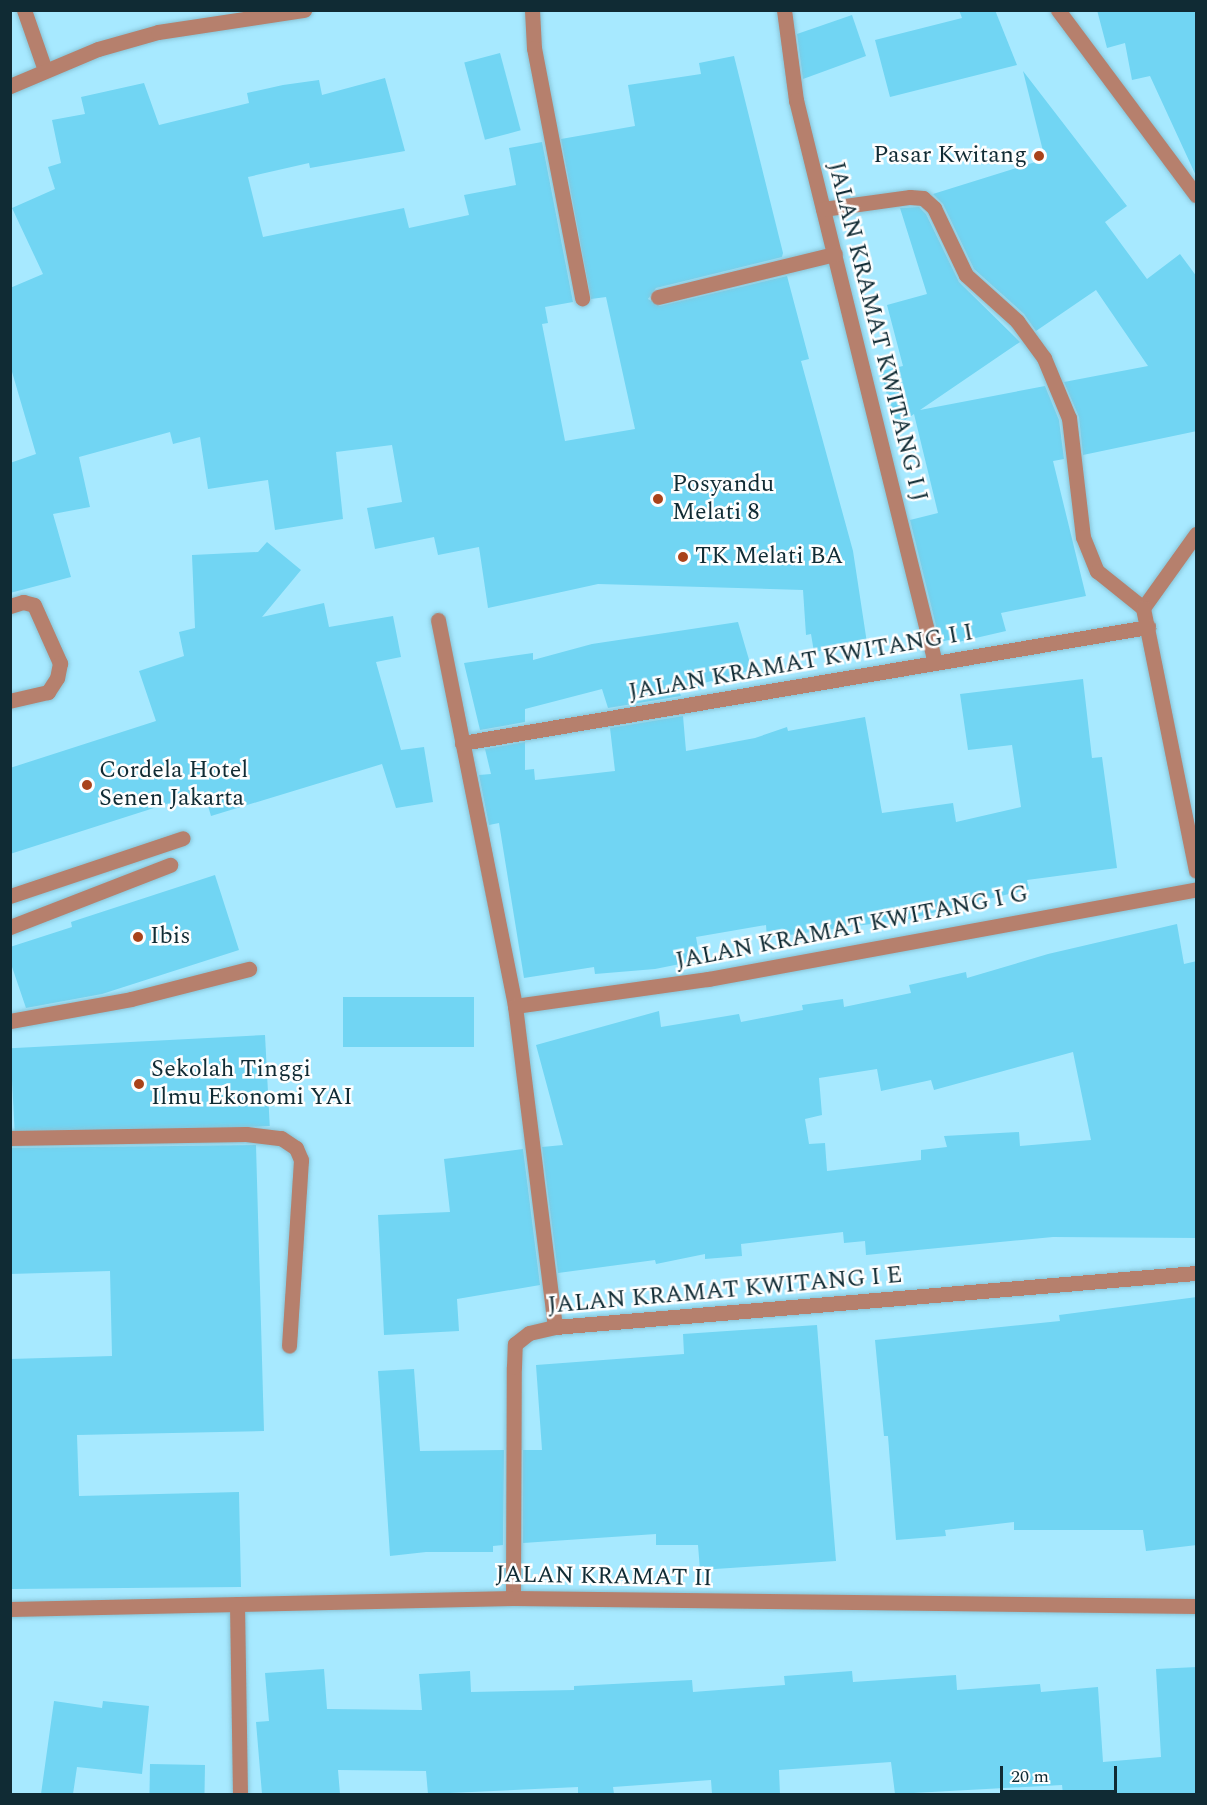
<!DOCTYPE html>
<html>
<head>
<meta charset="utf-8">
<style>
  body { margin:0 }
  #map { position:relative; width:1207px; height:1805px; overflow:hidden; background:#a7e9ff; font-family:Spectral,serif }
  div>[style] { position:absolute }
  .building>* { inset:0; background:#71d5f3; transform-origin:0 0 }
  .roads { filter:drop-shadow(0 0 2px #89c3d6) drop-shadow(0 0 2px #89c3d6) }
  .lane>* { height:15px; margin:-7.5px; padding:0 7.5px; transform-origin:7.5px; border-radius:7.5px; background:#b6806d }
  .street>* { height:15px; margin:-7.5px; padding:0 7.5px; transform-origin:7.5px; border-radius:7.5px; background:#b6806d }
  .dots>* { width:16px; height:16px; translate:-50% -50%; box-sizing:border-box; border:3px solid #fefefe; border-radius:50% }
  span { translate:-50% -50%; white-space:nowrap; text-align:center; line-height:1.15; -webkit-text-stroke:5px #fefefe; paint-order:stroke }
  .poi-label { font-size:24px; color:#102b34 }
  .right { translate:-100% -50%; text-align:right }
  .left { translate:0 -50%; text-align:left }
  .street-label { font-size:24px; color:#102b34 }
  .frame { position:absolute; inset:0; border:12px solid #102b34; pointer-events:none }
  .scale { position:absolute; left:1000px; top:1766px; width:117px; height:27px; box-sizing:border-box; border:3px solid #102b34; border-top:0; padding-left:8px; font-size:18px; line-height:21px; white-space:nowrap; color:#102b34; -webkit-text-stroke:4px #fefefe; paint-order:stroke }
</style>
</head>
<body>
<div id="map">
  <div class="building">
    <div style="clip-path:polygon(959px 10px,995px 10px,1017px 65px,890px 97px,875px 40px,962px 18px)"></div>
    <div style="clip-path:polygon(1097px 10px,1197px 10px,1197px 178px,1150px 76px,1132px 80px,1125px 43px,1107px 48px)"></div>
    <div style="clip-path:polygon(852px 15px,866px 56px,803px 79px,797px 34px)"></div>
    <div style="left:500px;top:53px;width:80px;height:37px;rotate:75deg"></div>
    <div style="clip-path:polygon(734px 56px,783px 253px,782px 257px,656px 288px,648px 299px,660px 306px,787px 276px,809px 359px,801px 361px,853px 551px,867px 643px,814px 652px,811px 634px,806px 635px,803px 590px,598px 584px,488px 608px,479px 547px,438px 555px,434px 537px,375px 549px,367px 508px,402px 502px,392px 445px,336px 452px,343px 519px,275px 530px,268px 480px,208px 489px,200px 437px,173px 444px,170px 432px,79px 457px,90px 507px,53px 514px,71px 577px,10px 593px,10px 463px,36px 454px,10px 365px,10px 288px,43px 274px,12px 208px,55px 189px,48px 167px,61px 163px,52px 120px,85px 114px,81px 97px,144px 83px,159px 125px,249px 103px,247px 93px,283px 85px,319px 80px,322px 95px,385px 78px,405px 151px,310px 168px,309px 163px,248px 177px,263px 237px,404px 208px,409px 228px,469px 215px,464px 195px,516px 185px,509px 148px,542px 142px,573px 302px,545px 307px,548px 323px,542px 324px,565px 441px,635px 429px,606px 297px,591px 299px,561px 139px,635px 126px,628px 85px,701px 74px,699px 63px)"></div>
    <div style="clip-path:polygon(1023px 71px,1127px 206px,1105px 222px,1147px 279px,1180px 254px,1197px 277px,1197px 431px,1083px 455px,1079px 417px,1064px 382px,1148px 366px,1096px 290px,1036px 331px,1024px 314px,974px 269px,943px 204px,933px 194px,1045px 159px)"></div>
    <div style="clip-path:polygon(919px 207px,926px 214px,959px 282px,1020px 342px,920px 410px,1045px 386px,1059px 420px,1064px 459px,1053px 461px,1086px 596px,1001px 613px,1006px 631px,954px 643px,953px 639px,940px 642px,910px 520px,938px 513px,914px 414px,895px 427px,881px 371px,903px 366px,887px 305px,927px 294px,900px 208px)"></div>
    <div style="clip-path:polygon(267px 542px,301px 570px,262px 617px,324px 603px,329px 627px,393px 616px,401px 657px,376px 662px,401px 750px,424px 747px,433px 802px,396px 808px,382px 764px,211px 816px,204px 792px,10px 854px,10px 768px,156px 721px,139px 671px,184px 656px,179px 632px,195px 628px,192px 555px,258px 552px)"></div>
    <div style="clip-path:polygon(738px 622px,752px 670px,704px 683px,705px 686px,680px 693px,681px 696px,608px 708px,602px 689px,525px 709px,525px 722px,480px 730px,464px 663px,533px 653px,533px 660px,592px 644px)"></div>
    <div style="clip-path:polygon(1083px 679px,1092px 758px,1102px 757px,1117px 868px,1027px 880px,1029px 889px,908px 919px,767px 938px,766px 925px,696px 937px,700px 960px,655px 969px,595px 974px,594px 967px,524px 978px,499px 823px,489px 825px,479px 775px,491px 774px,485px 749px,525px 742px,525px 770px,534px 769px,535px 780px,615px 771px,610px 728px,683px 716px,686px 751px,755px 738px,787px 727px,788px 731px,865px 717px,882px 813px,953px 803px,956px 822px,1021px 807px,1012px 745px,968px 750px,960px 694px)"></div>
    <div style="clip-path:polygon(215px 875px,239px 950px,102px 994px,26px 1008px,10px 961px,10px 947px,72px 927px,71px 922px)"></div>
    <div style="clip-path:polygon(evenodd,1177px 924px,1184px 964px,1197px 961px,1197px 1238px,1053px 1237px,866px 1255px,865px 1241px,844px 1243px,843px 1232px,741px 1244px,742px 1256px,705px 1259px,705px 1254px,656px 1264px,655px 1260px,558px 1273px,542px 1147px,563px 1145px,536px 1045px,659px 1011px,661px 1027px,739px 1014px,741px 1022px,803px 1010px,802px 1005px,843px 999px,844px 1007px,911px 993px,909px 985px,966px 972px,967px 978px,1048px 954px,1177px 924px,1073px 1052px,1091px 1140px,1020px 1146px,1019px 1132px,944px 1136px,947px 1147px,921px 1150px,921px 1160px,827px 1171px,825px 1143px,809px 1144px,805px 1119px,822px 1115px,819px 1078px,877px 1069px,881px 1091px,931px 1080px,934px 1090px,1073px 1052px)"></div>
    <div style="left:343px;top:997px;width:131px;height:50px"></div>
    <div style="left:265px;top:1035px;width:91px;height:255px;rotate:87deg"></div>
    <div style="clip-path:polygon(256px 1145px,264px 1431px,77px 1435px,79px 1496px,239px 1492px,241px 1587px,10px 1589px,10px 1359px,112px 1356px,110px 1271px,10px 1274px,10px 1148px)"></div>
    <div style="clip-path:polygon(523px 1149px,540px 1285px,457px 1299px,459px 1331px,384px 1335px,378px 1215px,450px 1212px,444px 1159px)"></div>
    <div style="clip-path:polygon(1197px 1297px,1197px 1545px,1146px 1551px,1143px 1530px,1014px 1530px,1014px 1522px,945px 1530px,946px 1536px,896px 1540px,888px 1436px,884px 1436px,875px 1340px,1060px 1321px,1059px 1315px)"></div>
    <div style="clip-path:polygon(817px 1325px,836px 1561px,700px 1570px,698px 1545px,656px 1545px,656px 1534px,523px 1543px,523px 1450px,542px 1450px,536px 1365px,684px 1354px,683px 1334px)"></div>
    <div style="clip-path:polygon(414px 1369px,420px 1451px,504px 1450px,503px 1545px,493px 1546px,493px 1552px,426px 1552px,390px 1556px,378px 1371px)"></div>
    <div style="clip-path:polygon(1197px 1667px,1197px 1794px,1063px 1794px,1062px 1785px,895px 1794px,891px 1762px,779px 1770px,780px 1794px,712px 1794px,711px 1780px,613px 1787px,614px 1794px,578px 1794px,578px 1787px,428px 1794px,426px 1771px,338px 1770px,340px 1794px,262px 1794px,256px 1722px,269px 1721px,265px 1673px,324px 1669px,327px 1709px,422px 1710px,419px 1674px,470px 1671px,471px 1692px,574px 1690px,574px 1686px,692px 1680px,693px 1692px,785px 1685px,784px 1676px,852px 1671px,853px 1682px,956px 1675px,957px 1690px,1040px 1684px,1041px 1692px,1098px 1687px,1103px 1762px,1161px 1757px,1156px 1669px)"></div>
    <div style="clip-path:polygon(54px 1701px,102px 1708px,103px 1701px,149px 1706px,142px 1774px,77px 1767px,73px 1794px,41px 1794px)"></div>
    <div style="left:150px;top:1764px;width:55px;height:30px;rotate:1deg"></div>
  </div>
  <div class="roads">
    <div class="lane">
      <div style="left:10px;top:606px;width:14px;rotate:-17deg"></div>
      <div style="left:23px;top:602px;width:11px;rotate:15deg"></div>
      <div style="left:34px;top:605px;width:64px;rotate:65.9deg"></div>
      <div style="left:60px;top:663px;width:15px;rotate:101deg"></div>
      <div style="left:57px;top:678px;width:17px;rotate:123deg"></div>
      <div style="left:48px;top:692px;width:39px;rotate:167deg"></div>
      <div style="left:10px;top:896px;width:182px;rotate:-18.5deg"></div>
      <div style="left:10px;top:927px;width:172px;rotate:-21.2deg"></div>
      <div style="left:10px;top:1021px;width:123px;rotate:-10.3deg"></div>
      <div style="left:131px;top:999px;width:122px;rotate:-14.3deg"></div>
      <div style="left:10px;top:1138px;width:236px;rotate:-1deg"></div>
      <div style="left:246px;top:1134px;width:35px;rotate:7deg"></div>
      <div style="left:281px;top:1138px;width:18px;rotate:34deg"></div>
      <div style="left:296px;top:1148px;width:13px;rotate:67deg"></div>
      <div style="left:301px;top:1160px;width:186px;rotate:93.7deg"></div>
    </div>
    <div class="street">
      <div style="left:24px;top:10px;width:64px;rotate:70.7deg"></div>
      <div style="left:532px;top:10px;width:38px;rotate:87deg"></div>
      <div style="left:534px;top:48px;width:255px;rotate:79.1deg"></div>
      <div style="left:784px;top:10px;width:91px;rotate:82.4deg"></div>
      <div style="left:796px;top:100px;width:580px;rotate:76.13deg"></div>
      <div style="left:1058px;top:10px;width:231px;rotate:53.3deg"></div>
      <div style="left:10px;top:86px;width:95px;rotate:-22.8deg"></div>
      <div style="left:98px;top:49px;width:62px;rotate:-15.8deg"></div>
      <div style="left:158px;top:32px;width:148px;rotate:-8.6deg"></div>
      <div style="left:823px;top:209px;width:88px;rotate:-7.9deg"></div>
      <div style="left:910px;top:197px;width:13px;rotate:4deg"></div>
      <div style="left:923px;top:198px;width:15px;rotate:42deg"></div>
      <div style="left:934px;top:208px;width:74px;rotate:64.5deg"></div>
      <div style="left:966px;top:275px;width:69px;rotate:42deg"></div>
      <div style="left:1017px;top:321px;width:46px;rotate:53.9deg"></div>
      <div style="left:1044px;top:358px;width:65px;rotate:67.4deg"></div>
      <div style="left:1069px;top:418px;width:120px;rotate:83.3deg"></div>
      <div style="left:1083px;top:537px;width:37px;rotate:68deg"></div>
      <div style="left:1097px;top:571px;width:59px;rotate:38.8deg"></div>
      <div style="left:658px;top:297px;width:182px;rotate:-13.7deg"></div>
      <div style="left:1196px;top:534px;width:91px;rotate:125.6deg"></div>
      <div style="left:1143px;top:608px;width:268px;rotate:78.6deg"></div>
      <div style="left:438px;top:620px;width:394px;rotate:78.7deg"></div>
      <div style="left:515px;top:1006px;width:323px;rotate:82.9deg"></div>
      <div style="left:462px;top:743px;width:696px;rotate:-9.6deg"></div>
      <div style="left:515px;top:1006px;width:195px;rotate:-8deg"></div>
      <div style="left:708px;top:979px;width:496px;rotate:-10.4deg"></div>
      <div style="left:513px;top:1598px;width:231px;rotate:-89.8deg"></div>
      <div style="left:514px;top:1367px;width:23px;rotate:-88deg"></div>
      <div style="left:515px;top:1344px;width:18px;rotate:-38deg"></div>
      <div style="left:529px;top:1333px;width:27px;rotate:-13deg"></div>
      <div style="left:555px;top:1327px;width:643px;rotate:-4.82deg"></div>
      <div style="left:237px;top:1604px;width:190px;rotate:89.1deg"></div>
      <div style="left:10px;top:1609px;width:503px;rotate:-1.25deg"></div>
      <div style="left:513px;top:1598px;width:683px;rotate:0.67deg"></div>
    </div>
  </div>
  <div class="dots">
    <div style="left:1039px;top:156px;background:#a9431a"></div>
    <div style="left:658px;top:499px;background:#a9431a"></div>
    <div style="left:683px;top:557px;background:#a9431a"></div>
    <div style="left:87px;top:785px;background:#a9431a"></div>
    <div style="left:138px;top:937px;background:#a9431a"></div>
    <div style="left:139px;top:1084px;background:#a9431a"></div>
  </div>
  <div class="poi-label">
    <span class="right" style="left:1027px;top:156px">Pasar Kwitang</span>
    <span class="left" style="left:672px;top:499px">Posyandu<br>Melati 8</span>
    <span class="left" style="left:695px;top:557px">TK Melati BA</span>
    <span class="left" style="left:99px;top:785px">Cordela Hotel<br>Senen Jakarta</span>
    <span class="left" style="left:150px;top:937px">Ibis</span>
    <span class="left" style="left:151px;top:1084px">Sekolah Tinggi<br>Ilmu Ekonomi YAI</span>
  </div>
  <div class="street-label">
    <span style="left:877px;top:332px;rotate:76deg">JALAN KRAMAT KWITANG I J</span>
    <span style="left:801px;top:663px;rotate:-10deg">JALAN KRAMAT KWITANG I I</span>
    <span style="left:852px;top:928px;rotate:-11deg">JALAN KRAMAT KWITANG I G</span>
    <span style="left:725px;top:1291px;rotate:-5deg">JALAN KRAMAT KWITANG I E</span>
    <span style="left:604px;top:1577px;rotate:1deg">JALAN KRAMAT II</span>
  </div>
  <div class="frame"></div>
  <div class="scale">20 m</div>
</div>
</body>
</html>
